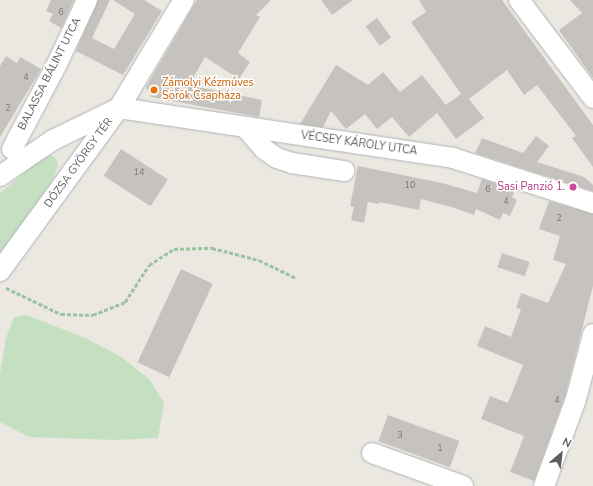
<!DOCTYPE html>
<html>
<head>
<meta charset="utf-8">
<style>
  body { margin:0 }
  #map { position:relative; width:593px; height:486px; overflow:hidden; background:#ebe8e2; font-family:"Nunito Sans",sans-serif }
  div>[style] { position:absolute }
  .green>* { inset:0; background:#c5e0c1 }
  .building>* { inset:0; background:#c6c3be; transform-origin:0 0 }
  .path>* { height:2.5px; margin-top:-1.25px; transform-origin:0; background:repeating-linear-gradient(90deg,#9dc2a2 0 4px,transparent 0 6px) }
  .roads { filter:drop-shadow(0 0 1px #afb3b6) drop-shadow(0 0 1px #afb3b6) }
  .minor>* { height:20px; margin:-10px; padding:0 10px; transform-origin:10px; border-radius:10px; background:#fff }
  .dots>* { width:11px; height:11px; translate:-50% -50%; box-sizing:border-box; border:2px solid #fff; border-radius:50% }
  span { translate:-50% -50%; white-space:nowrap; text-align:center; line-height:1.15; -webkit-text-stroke:3px #fff; paint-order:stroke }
  .number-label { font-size:9px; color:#757778 }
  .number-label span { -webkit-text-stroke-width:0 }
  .street-label { font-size:11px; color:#5a5e61 }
  .food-label { font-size:11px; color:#c56008 }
  .left { translate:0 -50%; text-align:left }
  .hotel-label { font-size:11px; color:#b23c85 }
  .right { translate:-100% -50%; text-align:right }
  .north { position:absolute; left:541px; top:434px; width:40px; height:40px; -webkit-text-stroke:3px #fff; paint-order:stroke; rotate:28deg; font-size:11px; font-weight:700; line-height:16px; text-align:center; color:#5a5e61 }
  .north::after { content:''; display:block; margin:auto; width:14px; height:18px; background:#5a5e61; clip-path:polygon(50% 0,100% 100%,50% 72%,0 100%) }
</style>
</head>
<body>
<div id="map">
  <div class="green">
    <div style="clip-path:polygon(51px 155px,57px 159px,58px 165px,52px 182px,0 253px,0 193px,40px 160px)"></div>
    <div style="clip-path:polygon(27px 315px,85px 338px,120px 356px,149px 379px,164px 403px,158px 438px,116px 440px,29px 437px,0 422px,0 374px,6px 338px,14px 317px)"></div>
  </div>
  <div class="building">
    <div style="clip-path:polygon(51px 0,74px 0,61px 28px,49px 21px,53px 14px,46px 11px)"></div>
    <div style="clip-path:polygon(98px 0,110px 0,92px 38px,114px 49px,135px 14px,113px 0,144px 0,162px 11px,123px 75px,76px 51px)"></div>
    <div style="clip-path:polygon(197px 0,271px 0,256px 15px,260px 17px,238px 53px,250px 62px,239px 79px,205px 57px,189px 85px,262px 100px,259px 117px,151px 97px,149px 92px,146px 87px)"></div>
    <div style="clip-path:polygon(321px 0,353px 0,332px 15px)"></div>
    <div style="clip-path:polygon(419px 0,502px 0,593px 125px,593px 167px,572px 138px,576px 136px,537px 85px,524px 95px,507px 70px,469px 99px,484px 118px,456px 139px,437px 113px,409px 137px,392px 117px,377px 129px,365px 114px,346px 129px,331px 111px,323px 127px,300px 124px,336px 65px,368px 85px,383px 72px,400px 92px,422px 75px,446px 105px,461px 94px,411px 22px,426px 12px)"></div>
    <div style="clip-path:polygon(570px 0,593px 0,593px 78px,559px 30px,582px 13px)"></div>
    <div style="left:377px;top:18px;width:24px;height:14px;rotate:54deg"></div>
    <div style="clip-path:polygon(6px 56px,17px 63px,20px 57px,41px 69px,0 137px,0 66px)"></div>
    <div style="clip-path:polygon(536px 136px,549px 146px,537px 162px,584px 177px,593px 185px,593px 191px,475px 153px,482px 138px,523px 153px)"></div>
    <div style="left:121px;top:149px;width:56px;height:32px;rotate:33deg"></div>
    <div style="clip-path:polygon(358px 166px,442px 183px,477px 193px,482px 179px,515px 190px,512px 197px,517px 200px,510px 216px,503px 213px,500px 220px,476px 209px,474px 215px,455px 208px,421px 199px,419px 210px,379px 202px,379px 204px,368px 202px,364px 223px,351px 220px,354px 207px,350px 206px)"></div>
    <div style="clip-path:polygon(549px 201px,593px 214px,593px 286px,565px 396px,534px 481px,510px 472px,524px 436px,481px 419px,490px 396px,508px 403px,523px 365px,477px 346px,485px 326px,511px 337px,521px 309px,516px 308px,521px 293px,548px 303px,566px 264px,553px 260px,560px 236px,539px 229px)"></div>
    <div style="left:502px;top:253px;width:29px;height:15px;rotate:18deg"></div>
    <div style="left:181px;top:269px;width:35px;height:103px;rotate:25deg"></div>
    <div style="left:388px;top:415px;width:76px;height:28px;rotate:20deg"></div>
  </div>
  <div class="path">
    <div style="left:6px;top:288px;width:61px;rotate:25.3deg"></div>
    <div style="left:61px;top:314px;width:32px;rotate:2deg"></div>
    <div style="left:93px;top:315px;width:35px;rotate:-22deg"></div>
    <div style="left:125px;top:302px;width:44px;rotate:-57deg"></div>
    <div style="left:149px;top:265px;width:30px;rotate:-33deg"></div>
    <div style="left:174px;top:249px;width:38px;rotate:-2deg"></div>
    <div style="left:212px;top:248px;width:49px;rotate:14.3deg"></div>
    <div style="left:259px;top:260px;width:41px;rotate:25.9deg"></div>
  </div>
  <div class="roads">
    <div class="minor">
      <div style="left:519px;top:0;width:123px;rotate:52.9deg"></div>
      <div style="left:119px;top:108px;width:338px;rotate:8.5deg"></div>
      <div style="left:453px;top:158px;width:147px;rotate:17.8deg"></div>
      <div style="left:245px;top:127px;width:29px;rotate:49deg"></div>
      <div style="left:264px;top:149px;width:16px;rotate:35deg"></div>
      <div style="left:277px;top:158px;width:16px;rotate:18deg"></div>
      <div style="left:292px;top:163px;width:53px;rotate:8.7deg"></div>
      <div style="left:12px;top:149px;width:94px;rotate:-62.1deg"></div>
      <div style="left:56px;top:66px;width:73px;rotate:-64.8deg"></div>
      <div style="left:0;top:176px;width:64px;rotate:-34.2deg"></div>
      <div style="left:53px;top:140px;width:71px;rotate:-25.8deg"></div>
      <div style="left:0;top:271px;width:202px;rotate:-53.9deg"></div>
      <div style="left:119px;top:108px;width:126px;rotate:-59deg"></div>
      <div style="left:372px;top:453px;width:97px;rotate:19.9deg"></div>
      <div style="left:544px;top:486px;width:93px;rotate:-69.8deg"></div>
      <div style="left:576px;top:399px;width:67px;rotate:-75.3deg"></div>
    </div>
  </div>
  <div class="dots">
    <div style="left:154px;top:90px;background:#e8710a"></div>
    <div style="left:573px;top:187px;background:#d1479c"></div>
  </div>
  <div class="number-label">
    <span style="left:61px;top:12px">6</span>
    <span style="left:26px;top:77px">4</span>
    <span style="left:8px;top:108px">2</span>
    <span style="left:139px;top:172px">14</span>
    <span style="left:410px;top:185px">10</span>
    <span style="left:488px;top:189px">6</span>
    <span style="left:506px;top:201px">4</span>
    <span style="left:559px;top:218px">2</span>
    <span style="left:557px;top:400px">4</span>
    <span style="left:400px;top:435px">3</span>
    <span style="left:440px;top:448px">1</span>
  </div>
  <div class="street-label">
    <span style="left:50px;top:74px;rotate:-63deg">BALASSA BÁLINT UTCA</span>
    <span style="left:359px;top:144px;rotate:8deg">VÉCSEY KÁROLY UTCA</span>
    <span style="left:79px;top:163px;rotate:-54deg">DÓZSA GYÖRGY TÉR</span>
  </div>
  <div class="food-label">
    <span class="left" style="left:162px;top:90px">Zámolyi Kézműves<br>Sörök Csapháza</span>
  </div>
  <div class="hotel-label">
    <span class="right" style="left:565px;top:187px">Sasi Panzió 1.</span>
  </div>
  <div class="north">N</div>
</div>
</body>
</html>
